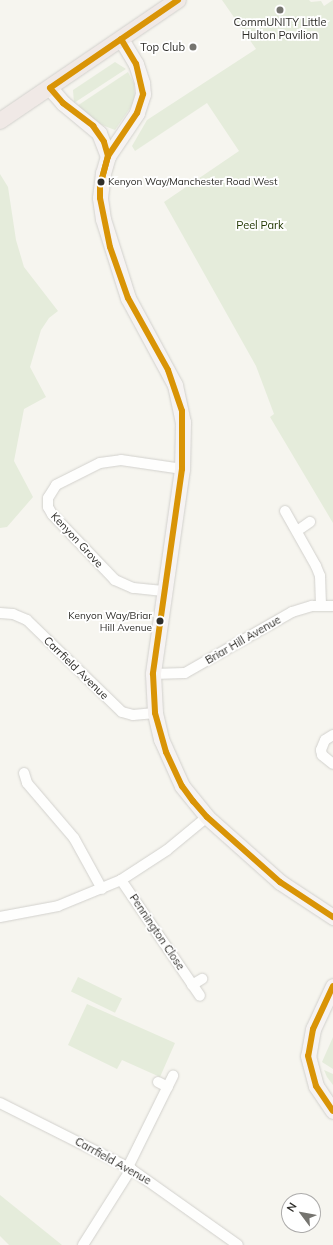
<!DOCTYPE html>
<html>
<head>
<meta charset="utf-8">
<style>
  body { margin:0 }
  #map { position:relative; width:333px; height:1245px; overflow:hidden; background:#f6f5ef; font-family:Mulish,sans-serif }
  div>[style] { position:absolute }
  .green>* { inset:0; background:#e5ecdb; transform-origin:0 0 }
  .roads { filter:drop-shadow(0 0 1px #d2d1cd) drop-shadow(0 0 1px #d2d1cd) }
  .street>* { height:10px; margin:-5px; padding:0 5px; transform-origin:5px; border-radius:5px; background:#fefefd }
  .secondary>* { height:15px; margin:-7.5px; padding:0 7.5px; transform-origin:7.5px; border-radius:7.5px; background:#f6f3f2 }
  .primary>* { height:16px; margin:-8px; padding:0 8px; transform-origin:8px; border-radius:8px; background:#f0e9e6 }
  .bus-1>* { height:6px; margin:-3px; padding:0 3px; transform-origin:3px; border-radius:3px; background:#d99406 }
  .dots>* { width:11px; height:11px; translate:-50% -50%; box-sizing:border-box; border:2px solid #fff; border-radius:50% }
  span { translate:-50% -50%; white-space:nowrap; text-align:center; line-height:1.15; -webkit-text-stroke:3.5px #fff; paint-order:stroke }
  .bus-label { font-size:10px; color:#2f2e2a }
  .left { translate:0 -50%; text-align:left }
  .right { translate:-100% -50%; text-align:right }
  .poi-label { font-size:11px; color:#2f2e2a }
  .park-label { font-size:11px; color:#213700 }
  .street-label { font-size:11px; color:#2f2e2a }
  .north { position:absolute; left:281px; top:1193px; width:40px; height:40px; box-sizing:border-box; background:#fff; border:1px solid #acabaa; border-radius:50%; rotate:302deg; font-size:11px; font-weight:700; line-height:16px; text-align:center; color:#2f2e2a }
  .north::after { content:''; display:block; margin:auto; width:14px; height:18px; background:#75746f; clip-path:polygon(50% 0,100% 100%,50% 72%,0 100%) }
</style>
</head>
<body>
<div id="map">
  <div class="green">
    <div style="clip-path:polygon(222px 0,309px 0,311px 2px,321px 1px,324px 6px,333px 0,333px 523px,270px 417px,274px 414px,256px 366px,164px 202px,239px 151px,207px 103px,135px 151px,132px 146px,147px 120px,256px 49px)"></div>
    <div style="clip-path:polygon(115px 62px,126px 69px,74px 103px,73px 90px)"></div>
    <div style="clip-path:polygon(128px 72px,134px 84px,135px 101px,115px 130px,102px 125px,77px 106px)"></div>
    <div style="clip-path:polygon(0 174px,8px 187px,16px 240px,24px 267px,58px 311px,49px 318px,41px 330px,30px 367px,46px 397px,24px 409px,14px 461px,33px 497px,7px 527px,0 528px)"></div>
    <div style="left:78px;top:977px;width:49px;height:16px;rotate:26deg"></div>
    <div style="clip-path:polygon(87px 1004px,175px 1043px,160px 1077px,122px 1060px,117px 1069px,68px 1045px)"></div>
    <div style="clip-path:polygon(333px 1037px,333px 1069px,322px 1062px)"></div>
    <div style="clip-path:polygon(324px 1070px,333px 1074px,333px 1085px,327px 1077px)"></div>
    <div style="clip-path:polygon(0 1195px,62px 1245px,9px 1245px,0 1236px)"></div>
  </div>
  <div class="roads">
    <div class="street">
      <div style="left:285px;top:511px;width:63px;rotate:60.6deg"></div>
      <div style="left:316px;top:566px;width:11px;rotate:68deg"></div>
      <div style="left:320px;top:576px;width:29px;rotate:88deg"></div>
      <div style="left:297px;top:531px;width:16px;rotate:-35deg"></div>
      <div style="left:163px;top:591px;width:30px;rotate:-174deg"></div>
      <div style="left:133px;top:588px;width:20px;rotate:-156deg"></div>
      <div style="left:115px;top:580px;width:91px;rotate:-133.7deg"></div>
      <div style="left:52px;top:514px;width:8px;rotate:-120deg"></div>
      <div style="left:48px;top:507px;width:9px;rotate:-90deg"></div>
      <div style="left:48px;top:498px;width:15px;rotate:-58deg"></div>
      <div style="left:56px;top:485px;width:49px;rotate:-26.6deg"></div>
      <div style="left:100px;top:463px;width:21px;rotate:-8deg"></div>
      <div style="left:121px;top:460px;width:62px;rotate:8.4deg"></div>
      <div style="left:0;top:613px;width:13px;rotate:4deg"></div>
      <div style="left:13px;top:614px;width:15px;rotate:23deg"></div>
      <div style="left:27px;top:620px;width:132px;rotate:44.1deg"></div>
      <div style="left:122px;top:712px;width:11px;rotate:15deg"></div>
      <div style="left:133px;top:715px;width:22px;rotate:-5deg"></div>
      <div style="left:153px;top:674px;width:32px;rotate:-2deg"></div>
      <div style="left:185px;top:673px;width:123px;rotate:-29.7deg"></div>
      <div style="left:292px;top:612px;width:21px;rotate:-17deg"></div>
      <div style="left:312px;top:606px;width:21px"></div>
      <div style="left:333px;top:735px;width:9px;rotate:148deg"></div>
      <div style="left:325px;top:740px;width:11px;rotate:112deg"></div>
      <div style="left:321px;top:750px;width:5px;rotate:79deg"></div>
      <div style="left:322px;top:755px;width:14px;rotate:39deg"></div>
      <div style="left:24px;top:773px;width:10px;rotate:73deg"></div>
      <div style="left:27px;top:783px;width:72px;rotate:49.5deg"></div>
      <div style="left:74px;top:838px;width:58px;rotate:61.2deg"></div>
      <div style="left:121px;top:880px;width:140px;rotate:55.7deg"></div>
      <div style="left:0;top:917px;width:59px;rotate:-10.7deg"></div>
      <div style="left:58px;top:906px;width:68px;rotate:-22.4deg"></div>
      <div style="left:121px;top:880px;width:55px;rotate:-33.1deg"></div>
      <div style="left:167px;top:850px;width:52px;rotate:-39.5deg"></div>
      <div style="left:192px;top:985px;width:12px;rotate:-31deg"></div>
      <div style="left:158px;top:1082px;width:11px;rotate:27deg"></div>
      <div style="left:0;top:1103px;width:147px;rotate:26.7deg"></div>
      <div style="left:131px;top:1169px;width:131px;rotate:35.4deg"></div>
      <div style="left:128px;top:1167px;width:102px;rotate:-63.7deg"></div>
      <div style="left:83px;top:1245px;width:90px;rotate:-57.7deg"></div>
    </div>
    <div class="secondary">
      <div style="left:121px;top:39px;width:29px;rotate:59deg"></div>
      <div style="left:136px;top:64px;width:20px;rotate:72deg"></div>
      <div style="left:142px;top:83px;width:11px;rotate:85deg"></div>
      <div style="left:143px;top:94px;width:20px;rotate:108deg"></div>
      <div style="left:137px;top:113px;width:52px;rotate:124deg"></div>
      <div style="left:108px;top:156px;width:18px;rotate:106deg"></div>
      <div style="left:103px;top:173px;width:25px;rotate:97deg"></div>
      <div style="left:100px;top:198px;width:21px;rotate:82deg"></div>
      <div style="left:103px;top:219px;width:83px;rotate:72.4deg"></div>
      <div style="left:128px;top:298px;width:99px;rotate:61.6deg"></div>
      <div style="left:175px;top:385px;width:38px;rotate:78deg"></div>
      <div style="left:183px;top:422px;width:47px;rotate:91.2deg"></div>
      <div style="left:182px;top:469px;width:207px;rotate:98.1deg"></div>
      <div style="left:153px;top:674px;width:39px;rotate:87deg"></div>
      <div style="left:155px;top:713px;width:27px;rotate:77deg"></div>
      <div style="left:161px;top:739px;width:51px;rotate:65.9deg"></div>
      <div style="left:182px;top:786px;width:40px;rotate:51deg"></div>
      <div style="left:207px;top:817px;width:98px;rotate:41.7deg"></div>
      <div style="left:280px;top:882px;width:64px;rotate:33.4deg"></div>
      <div style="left:50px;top:88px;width:20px;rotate:49deg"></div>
      <div style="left:63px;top:103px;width:47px;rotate:39.8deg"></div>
      <div style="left:99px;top:133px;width:25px;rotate:69deg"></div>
      <div style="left:333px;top:986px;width:47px;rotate:114.9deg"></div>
      <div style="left:313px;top:1029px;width:27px;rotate:100deg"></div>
      <div style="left:308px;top:1056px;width:31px;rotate:75deg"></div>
      <div style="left:316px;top:1086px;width:30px;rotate:56deg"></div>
    </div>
    <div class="primary">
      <div style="left:0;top:121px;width:215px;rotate:-34.2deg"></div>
    </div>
  </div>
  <div class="bus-1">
    <div style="left:178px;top:0;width:155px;rotate:145.5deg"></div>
    <div style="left:50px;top:88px;width:20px;rotate:49deg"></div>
    <div style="left:63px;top:103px;width:38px;rotate:37deg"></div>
    <div style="left:93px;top:126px;width:19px;rotate:55deg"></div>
    <div style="left:104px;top:142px;width:15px;rotate:74deg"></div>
    <div style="left:108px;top:156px;width:31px;rotate:105deg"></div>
    <div style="left:100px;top:186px;width:12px;rotate:90deg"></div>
    <div style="left:100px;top:198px;width:50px;rotate:78.5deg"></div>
    <div style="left:110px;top:247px;width:54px;rotate:70.6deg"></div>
    <div style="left:128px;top:298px;width:82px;rotate:60.9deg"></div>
    <div style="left:168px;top:370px;width:43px;rotate:71.1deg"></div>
    <div style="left:182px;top:411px;width:58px;rotate:90deg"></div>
    <div style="left:182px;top:469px;width:207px;rotate:98.1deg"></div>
    <div style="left:153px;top:674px;width:39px;rotate:87deg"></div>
    <div style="left:155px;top:713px;width:41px;rotate:74.2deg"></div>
    <div style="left:166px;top:752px;width:38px;rotate:65deg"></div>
    <div style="left:182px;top:786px;width:19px;rotate:54deg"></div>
    <div style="left:193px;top:801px;width:21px;rotate:49deg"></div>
    <div style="left:207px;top:817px;width:98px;rotate:41.7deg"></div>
    <div style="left:280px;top:882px;width:64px;rotate:33.4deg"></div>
    <div style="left:101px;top:182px;width:27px;rotate:-75deg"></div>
    <div style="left:108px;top:156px;width:52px;rotate:-56deg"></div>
    <div style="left:137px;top:113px;width:20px;rotate:-72deg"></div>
    <div style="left:143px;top:94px;width:31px;rotate:-103deg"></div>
    <div style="left:136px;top:64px;width:29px;rotate:-121deg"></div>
    <div style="left:333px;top:986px;width:47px;rotate:114.9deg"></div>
    <div style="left:313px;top:1029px;width:27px;rotate:100deg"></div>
    <div style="left:308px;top:1056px;width:31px;rotate:75deg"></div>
    <div style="left:316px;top:1086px;width:30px;rotate:56deg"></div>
  </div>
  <div class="dots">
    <div style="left:280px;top:10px;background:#75746f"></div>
    <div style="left:193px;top:47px;background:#75746f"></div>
    <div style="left:101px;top:182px;background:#2f2e2a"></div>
    <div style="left:160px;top:621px;background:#2f2e2a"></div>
  </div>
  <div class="bus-label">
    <span class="left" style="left:108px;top:182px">Kenyon Way/Manchester Road West</span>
    <span class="right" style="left:152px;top:621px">Kenyon Way/Briar<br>Hill Avenue</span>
  </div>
  <div class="poi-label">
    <span style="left:280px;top:29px">CommUNITY Little<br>Hulton Pavilion</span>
    <span class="right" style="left:185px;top:47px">Top Club</span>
  </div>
  <div class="park-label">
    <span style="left:260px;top:225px">Peel Park</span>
  </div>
  <div class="street-label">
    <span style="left:77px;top:540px;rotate:47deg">Kenyon Grove</span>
    <span style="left:243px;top:640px;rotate:-30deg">Briar Hill Avenue</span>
    <span style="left:76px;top:668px;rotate:44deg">Carrfield Avenue</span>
    <span style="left:157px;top:932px;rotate:56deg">Pennington Close</span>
    <span style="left:113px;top:1161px;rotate:29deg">Carrfield Avenue</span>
  </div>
  <div class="north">N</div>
</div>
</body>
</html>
